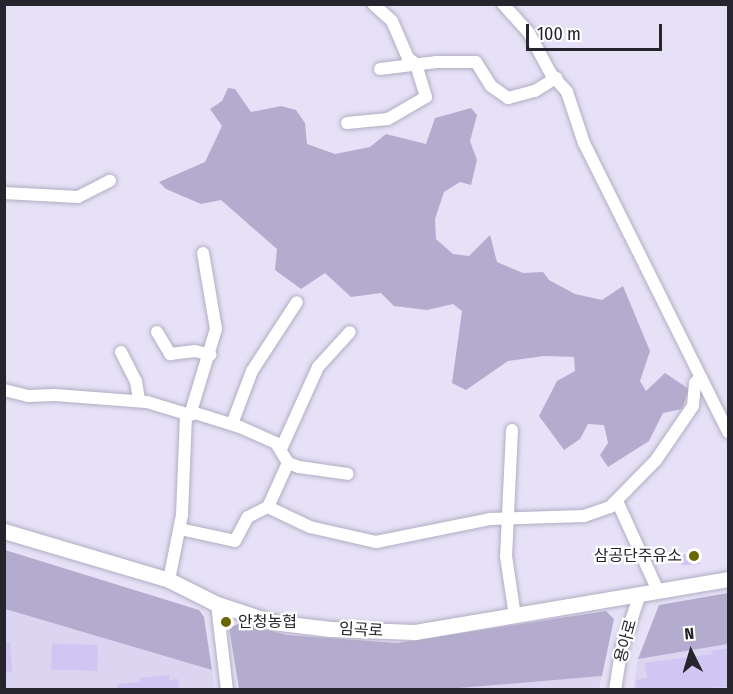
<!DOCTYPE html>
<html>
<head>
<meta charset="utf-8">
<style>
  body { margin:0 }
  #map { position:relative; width:733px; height:694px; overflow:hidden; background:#e6e1f6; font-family:"Fira Sans Condensed","Noto Sans KR",sans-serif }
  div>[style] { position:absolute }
  .built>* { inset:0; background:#dbd5f1 }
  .green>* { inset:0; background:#b4acce }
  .building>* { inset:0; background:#d0c5f3; transform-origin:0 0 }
  .roads { filter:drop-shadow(0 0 2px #b2adc2) drop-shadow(0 0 2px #b2adc2) }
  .minor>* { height:12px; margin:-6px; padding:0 6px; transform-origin:6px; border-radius:6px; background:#fff }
  .major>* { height:15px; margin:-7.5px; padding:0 7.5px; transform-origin:7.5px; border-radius:7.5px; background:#fff }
  .dots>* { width:16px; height:16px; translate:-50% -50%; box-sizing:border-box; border:3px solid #fff; border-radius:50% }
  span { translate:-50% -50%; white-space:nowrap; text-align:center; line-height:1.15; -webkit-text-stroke:4.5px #fff; paint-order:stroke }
  .poi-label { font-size:16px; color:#26242c }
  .right { translate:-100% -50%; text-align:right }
  .left { translate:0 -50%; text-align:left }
  .street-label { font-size:16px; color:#26242c }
  .frame { position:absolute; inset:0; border:6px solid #26242c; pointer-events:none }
  .north { position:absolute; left:661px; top:622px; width:60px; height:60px; -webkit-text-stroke:4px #fff; paint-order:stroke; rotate:355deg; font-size:16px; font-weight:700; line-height:24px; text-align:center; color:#26242c }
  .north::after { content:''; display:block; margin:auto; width:21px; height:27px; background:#26242c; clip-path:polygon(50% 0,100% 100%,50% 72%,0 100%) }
  .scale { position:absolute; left:526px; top:24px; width:136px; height:27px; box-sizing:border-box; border:3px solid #26242c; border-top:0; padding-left:8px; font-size:18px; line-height:21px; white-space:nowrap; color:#26242c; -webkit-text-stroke:4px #fff; paint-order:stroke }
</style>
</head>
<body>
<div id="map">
  <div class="built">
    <div style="clip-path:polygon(4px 609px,212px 670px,214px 689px,5px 689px)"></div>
    <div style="clip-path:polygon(728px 644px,728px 689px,633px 690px,638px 659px)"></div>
    <div style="clip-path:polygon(602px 676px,599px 689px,447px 689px)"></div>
  </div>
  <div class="green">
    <div style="clip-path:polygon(228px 88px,235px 89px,251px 112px,281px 106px,296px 110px,305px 123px,307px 144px,335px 154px,370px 147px,386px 134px,426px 144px,435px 118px,471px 108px,477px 115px,470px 141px,477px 160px,471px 185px,460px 182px,444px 192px,435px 219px,436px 239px,453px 254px,469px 256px,490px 235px,497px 262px,523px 273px,543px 272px,549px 280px,575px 294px,602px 300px,623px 286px,650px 351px,640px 381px,646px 391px,665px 373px,689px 389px,682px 409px,663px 413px,649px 441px,608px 467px,600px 455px,608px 443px,604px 425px,588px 424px,580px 439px,564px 450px,539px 416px,557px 381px,575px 371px,574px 357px,544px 356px,508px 361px,466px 390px,452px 383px,462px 311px,453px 304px,427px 310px,394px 306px,381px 293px,351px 297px,325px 273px,301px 289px,275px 270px,277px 249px,221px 200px,201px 204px,166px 189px,159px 182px,205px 162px,222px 126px,210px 109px,222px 101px)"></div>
    <div style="clip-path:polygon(5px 550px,199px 610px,204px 617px,212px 670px,5px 609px)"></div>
    <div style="clip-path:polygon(728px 593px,728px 644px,638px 659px,659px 605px)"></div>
    <div style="clip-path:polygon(606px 611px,614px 619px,602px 676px,447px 689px,239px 689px,229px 628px,240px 623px,287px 635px,397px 643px)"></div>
  </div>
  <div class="building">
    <div style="left:699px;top:553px;width:11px;height:18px;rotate:85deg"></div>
    <div style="clip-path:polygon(10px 642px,12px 672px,4px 673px,4px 643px)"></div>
    <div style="left:98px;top:645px;width:26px;height:46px;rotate:92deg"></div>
    <div style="clip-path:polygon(729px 648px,729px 687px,637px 690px,636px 680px,647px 678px,645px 663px,712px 654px,711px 651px)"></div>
    <div style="clip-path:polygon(169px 675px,169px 680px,178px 679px,179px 690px,117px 690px,117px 684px,140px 682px,140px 678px)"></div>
  </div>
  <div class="roads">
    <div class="minor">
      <div style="left:503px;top:4px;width:39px;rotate:48deg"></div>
      <div style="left:529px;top:33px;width:47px;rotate:61.8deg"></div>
      <div style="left:551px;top:74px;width:24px;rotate:48deg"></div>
      <div style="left:567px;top:92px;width:54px;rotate:71.6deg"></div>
      <div style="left:584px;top:143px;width:323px;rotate:63.5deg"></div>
      <div style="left:380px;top:69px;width:57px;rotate:-7deg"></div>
      <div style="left:437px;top:62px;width:39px"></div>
      <div style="left:476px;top:62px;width:28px;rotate:58deg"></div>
      <div style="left:491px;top:86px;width:21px;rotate:35deg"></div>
      <div style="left:508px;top:98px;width:28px;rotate:-15deg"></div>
      <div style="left:535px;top:91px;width:25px;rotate:-32deg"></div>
      <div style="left:347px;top:123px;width:41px;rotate:-5.6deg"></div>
      <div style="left:388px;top:119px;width:44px;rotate:-30.1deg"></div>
      <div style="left:426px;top:97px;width:34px;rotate:-107deg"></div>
      <div style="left:416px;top:64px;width:10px;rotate:-143deg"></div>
      <div style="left:408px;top:58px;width:40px;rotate:-113.4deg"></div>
      <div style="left:392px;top:21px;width:25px;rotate:-138deg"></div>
      <div style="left:4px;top:193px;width:74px;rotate:3.1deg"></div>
      <div style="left:78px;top:197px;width:36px;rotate:-27deg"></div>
      <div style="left:157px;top:332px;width:26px;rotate:59deg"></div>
      <div style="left:170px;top:354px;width:25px;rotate:-7deg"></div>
      <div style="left:195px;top:351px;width:16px;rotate:14deg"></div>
      <div style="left:121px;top:352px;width:33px;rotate:63deg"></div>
      <div style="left:136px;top:381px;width:20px;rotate:81deg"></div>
      <div style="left:4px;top:390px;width:25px;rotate:14deg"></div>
      <div style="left:28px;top:396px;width:27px;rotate:-2deg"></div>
      <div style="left:55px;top:395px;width:92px;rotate:4.4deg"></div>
      <div style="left:147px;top:402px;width:45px;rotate:16.8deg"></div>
      <div style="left:190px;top:415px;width:90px;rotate:-73.2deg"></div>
      <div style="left:216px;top:329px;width:77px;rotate:-99.7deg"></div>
      <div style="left:232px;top:424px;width:57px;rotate:-69.3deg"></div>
      <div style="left:252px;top:371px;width:82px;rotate:-56.9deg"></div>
      <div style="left:512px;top:430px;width:126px;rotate:92.7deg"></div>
      <div style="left:506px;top:556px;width:61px;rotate:81.5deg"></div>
      <div style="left:281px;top:449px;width:90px;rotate:-65.7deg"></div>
      <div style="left:318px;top:367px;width:47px;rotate:-47.6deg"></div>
      <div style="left:617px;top:501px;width:99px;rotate:65.5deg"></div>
      <div style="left:268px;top:507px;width:48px;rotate:-65.6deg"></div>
      <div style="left:180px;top:529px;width:56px;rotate:12.3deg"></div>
      <div style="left:235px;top:541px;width:27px;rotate:-62deg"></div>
      <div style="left:248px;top:517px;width:22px;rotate:-27deg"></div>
      <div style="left:268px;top:507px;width:47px;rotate:25.5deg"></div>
      <div style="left:310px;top:527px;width:68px;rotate:12.8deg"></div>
      <div style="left:376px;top:542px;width:116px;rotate:-11.4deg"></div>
      <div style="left:490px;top:519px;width:94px;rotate:-1.8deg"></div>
      <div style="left:584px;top:516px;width:28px;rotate:-19deg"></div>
      <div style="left:610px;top:507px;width:66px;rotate:-45.6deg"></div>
      <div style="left:656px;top:460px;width:65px;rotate:-55.6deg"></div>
      <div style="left:693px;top:406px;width:23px;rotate:-85deg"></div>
      <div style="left:695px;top:383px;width:7px;rotate:-45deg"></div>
      <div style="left:169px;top:580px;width:66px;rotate:-78.7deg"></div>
      <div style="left:182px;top:515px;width:99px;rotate:-87.7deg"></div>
      <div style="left:186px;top:416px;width:9px;rotate:-18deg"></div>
      <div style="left:195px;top:413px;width:47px;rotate:17.3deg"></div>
      <div style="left:240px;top:427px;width:39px;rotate:24deg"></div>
      <div style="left:276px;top:443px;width:23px;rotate:59deg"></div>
      <div style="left:288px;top:463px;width:12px;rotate:20deg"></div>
      <div style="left:299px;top:467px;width:49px;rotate:8.1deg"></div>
      <div style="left:217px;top:604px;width:87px;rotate:83.4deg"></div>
      <div style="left:615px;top:690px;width:39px;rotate:-81deg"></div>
      <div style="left:621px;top:651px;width:60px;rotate:-71.6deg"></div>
    </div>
    <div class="major">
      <div style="left:4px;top:531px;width:172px;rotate:16.5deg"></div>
      <div style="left:169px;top:580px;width:54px;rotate:26.6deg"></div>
      <div style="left:217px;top:604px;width:58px;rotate:18.1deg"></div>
      <div style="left:272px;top:622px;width:59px;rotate:6.8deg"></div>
      <div style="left:331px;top:629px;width:84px;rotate:2deg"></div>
      <div style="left:415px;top:632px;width:317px;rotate:-9.6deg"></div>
    </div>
  </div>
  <div class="dots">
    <div style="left:694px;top:556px;background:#6b6600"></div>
    <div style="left:226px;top:622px;background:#6b6600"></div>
  </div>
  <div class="poi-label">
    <span class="right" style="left:682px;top:556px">삼공단주유소</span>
    <span class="left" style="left:238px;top:622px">안청농협</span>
  </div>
  <div class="street-label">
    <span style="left:361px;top:630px;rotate:3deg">임곡로</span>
    <span style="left:626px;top:641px;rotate:-75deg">용아로</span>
  </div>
  <div class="frame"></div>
  <div class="north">N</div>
  <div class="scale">100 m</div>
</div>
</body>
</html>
